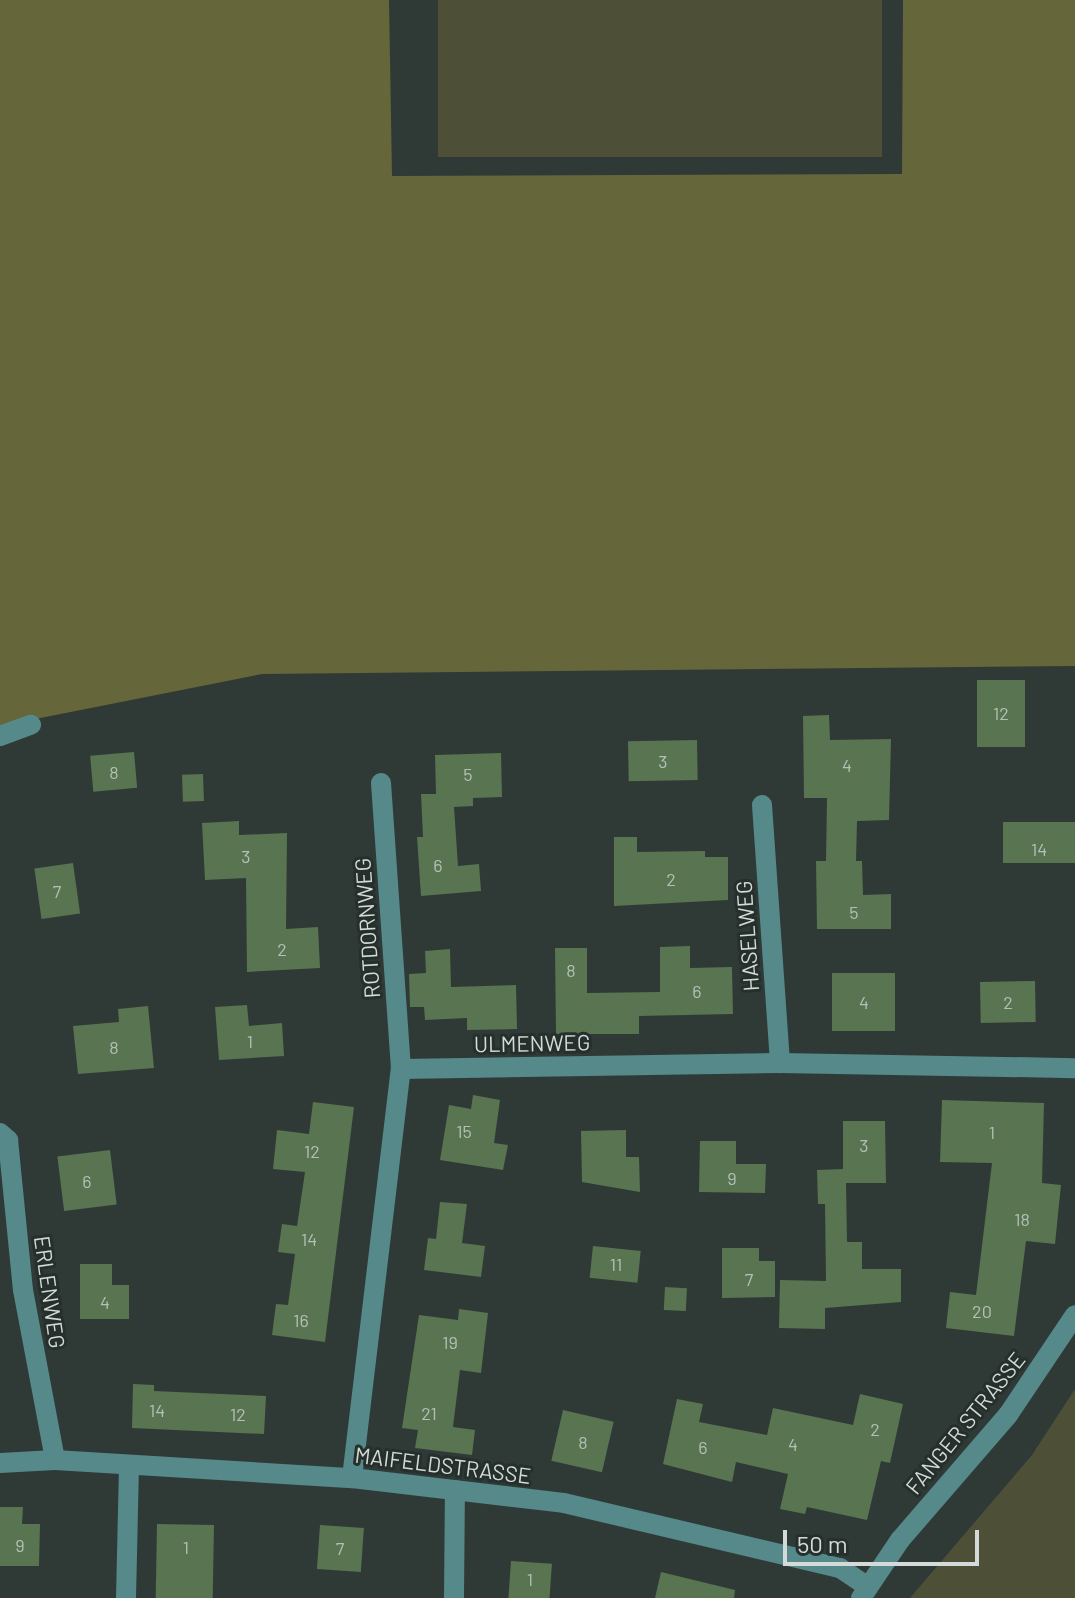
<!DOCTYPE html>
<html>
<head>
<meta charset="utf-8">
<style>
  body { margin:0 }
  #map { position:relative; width:1075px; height:1598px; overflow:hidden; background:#2f3a36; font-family:Barlow,sans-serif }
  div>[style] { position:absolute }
  .green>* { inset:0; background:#4e4f37; transform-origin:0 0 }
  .forest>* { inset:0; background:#65663a }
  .building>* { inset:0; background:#587451; transform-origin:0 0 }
  .minor>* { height:20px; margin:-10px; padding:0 10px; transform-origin:10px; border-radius:10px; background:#55898a }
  span { translate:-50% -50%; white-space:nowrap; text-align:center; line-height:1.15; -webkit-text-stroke:6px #25302c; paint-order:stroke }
  .number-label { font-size:18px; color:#b4c0b6 }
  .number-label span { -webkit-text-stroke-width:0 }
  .street-label { font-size:22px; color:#d3dad7 }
  .scale { position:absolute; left:783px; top:1530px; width:196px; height:36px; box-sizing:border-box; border:4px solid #d3dad7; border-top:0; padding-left:10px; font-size:24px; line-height:28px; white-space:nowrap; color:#d3dad7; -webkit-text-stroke:6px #25302c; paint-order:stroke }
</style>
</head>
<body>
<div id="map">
  <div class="green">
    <div style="left:438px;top:0;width:444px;height:157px"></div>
    <div style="clip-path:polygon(1075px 1389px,1075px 1598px,910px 1598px,1032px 1455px)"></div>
  </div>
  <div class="forest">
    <div style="clip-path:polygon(0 0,389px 0,392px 176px,902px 174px,903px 0,1075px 0,1075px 666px,262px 674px,0 726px)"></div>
  </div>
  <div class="building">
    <div style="left:977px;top:680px;width:48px;height:67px"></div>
    <div style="clip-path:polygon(829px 715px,830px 740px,891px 739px,889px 820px,857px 821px,856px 861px,862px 861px,863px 895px,891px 894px,891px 929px,817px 929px,816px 861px,826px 861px,827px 798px,804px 798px,803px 716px)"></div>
    <div style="left:697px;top:740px;width:40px;height:69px;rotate:89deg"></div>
    <div style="left:134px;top:752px;width:36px;height:44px;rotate:85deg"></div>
    <div style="clip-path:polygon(501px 753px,502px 797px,473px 798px,473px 806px,454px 807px,458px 866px,479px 864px,481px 891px,421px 896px,417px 837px,423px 837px,421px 794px,436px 794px,435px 755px)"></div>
    <div style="left:203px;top:774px;width:27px;height:21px;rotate:88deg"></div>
    <div style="clip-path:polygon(239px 821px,239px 835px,287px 833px,286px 929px,318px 927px,320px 968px,247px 972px,246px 878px,205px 880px,202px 823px)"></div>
    <div style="left:1075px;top:822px;width:41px;height:72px;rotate:90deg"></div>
    <div style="clip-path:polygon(614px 837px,637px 837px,637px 852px,705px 851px,705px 857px,728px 857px,728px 900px,614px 906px)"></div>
    <div style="left:73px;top:863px;width:51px;height:39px;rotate:82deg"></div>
    <div style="clip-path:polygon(690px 946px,690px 968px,732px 967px,733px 1014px,639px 1016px,639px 1034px,556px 1034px,555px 948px,587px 948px,587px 993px,660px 992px,660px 947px)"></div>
    <div style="clip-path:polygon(450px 949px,451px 987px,516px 985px,517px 1029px,467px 1030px,467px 1018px,425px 1020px,424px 1007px,410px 1007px,409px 974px,426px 973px,425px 951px)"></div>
    <div style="left:895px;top:973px;width:58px;height:63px;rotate:90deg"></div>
    <div style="left:1035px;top:981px;width:41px;height:55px;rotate:89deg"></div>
    <div style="clip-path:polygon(247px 1005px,249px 1026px,282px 1023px,284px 1056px,219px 1060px,215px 1007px)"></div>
    <div style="clip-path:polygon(148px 1006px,154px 1068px,78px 1074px,73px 1026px,119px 1022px,118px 1009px)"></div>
    <div style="clip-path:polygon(473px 1095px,500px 1100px,494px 1143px,508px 1145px,503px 1170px,440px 1160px,449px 1105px,471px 1109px)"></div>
    <div style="clip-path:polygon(942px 1100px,1044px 1103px,1042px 1183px,1061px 1185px,1055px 1244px,1026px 1241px,1014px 1336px,946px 1328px,950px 1292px,976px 1295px,992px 1163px,940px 1162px)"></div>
    <div style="clip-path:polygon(313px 1102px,354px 1107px,325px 1342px,272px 1335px,276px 1304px,288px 1305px,295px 1254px,278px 1252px,282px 1224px,297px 1226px,305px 1172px,273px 1169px,277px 1130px,309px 1134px)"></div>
    <div style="clip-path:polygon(843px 1121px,885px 1121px,886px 1183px,846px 1183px,847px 1242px,862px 1242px,862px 1269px,901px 1269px,901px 1302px,825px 1308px,825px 1329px,779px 1328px,780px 1280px,826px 1281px,825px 1204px,818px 1204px,817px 1170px,843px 1169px)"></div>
    <div style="clip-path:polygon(626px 1130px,626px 1157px,639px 1157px,640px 1192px,582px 1182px,581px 1131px)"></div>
    <div style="clip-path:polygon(700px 1141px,736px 1141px,736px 1164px,766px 1164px,765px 1193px,699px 1192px)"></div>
    <div style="left:110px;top:1150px;width:55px;height:53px;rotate:83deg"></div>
    <div style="clip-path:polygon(440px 1202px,467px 1204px,462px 1243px,485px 1246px,481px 1277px,424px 1270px,428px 1238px,436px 1239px)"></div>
    <div style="left:593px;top:1246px;width:48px;height:32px;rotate:6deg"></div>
    <div style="clip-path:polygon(722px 1248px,759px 1248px,759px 1261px,775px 1261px,775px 1297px,722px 1298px)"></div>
    <div style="clip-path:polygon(80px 1264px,112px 1264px,112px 1285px,129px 1285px,129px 1319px,80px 1319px)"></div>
    <div style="left:665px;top:1287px;width:22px;height:23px;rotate:3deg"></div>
    <div style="clip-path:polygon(459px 1309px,488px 1313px,481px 1373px,460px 1370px,453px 1427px,475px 1430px,472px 1455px,415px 1448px,418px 1430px,402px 1428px,419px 1315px,458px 1320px)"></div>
    <div style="clip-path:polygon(133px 1384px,154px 1385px,154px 1391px,266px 1396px,264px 1434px,132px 1428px)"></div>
    <div style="clip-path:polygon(860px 1394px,903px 1404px,890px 1463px,881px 1461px,867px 1520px,807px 1507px,805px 1514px,780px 1509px,788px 1474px,736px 1462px,732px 1482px,663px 1464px,677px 1399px,703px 1404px,699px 1422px,767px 1435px,773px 1408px,853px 1425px)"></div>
    <div style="left:563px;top:1410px;width:52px;height:52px;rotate:13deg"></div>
    <div style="clip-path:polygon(0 1507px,23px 1507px,22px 1524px,40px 1524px,39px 1566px,0 1566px)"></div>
    <div style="left:157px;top:1524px;width:57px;height:74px;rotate:1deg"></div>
    <div style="left:320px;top:1525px;width:44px;height:44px;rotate:4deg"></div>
    <div style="left:511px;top:1561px;width:41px;height:37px;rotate:4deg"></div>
    <div style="clip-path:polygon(661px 1572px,735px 1590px,734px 1598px,655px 1598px)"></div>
  </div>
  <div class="minor">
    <div style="left:0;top:736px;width:33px;rotate:-20deg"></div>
    <div style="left:381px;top:783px;width:287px;rotate:86deg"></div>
    <div style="left:762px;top:805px;width:259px;rotate:86deg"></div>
    <div style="left:0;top:1133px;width:11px;rotate:41deg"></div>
    <div style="left:8px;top:1140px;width:151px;rotate:84.3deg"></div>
    <div style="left:23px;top:1290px;width:173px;rotate:79.3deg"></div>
    <div style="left:0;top:1463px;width:55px;rotate:-3.1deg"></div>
    <div style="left:55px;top:1460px;width:298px;rotate:3.5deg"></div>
    <div style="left:352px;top:1478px;width:213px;rotate:6.7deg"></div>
    <div style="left:564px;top:1503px;width:284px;rotate:13.3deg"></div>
    <div style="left:840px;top:1568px;width:34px;rotate:34deg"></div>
    <div style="left:352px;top:1478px;width:412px;rotate:-83.2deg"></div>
    <div style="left:401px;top:1069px;width:379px;rotate:-0.9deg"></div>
    <div style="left:780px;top:1063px;width:295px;rotate:1deg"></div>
    <div style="left:126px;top:1598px;width:132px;rotate:-88.7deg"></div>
    <div style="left:454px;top:1598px;width:108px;rotate:-89.5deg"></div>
    <div style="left:861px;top:1598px;width:70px;rotate:-56.1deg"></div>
    <div style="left:900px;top:1540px;width:165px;rotate:-49.2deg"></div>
    <div style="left:1008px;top:1415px;width:120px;rotate:-56.2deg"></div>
  </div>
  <div class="number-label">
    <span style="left:1001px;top:713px">12</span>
    <span style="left:663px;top:761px">3</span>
    <span style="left:847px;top:765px">4</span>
    <span style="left:114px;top:772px">8</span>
    <span style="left:468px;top:774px">5</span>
    <span style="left:1039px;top:849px">14</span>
    <span style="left:246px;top:856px">3</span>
    <span style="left:438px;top:865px">6</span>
    <span style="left:671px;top:879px">2</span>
    <span style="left:57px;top:891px">7</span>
    <span style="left:854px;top:912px">5</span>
    <span style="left:282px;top:949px">2</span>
    <span style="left:571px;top:970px">8</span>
    <span style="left:697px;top:991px">6</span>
    <span style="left:864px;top:1002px">4</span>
    <span style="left:1008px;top:1002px">2</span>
    <span style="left:250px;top:1041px">1</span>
    <span style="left:114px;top:1047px">8</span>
    <span style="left:464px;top:1131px">15</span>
    <span style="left:992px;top:1132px">1</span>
    <span style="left:864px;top:1145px">3</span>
    <span style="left:312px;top:1151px">12</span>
    <span style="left:732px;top:1178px">9</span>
    <span style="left:87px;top:1181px">6</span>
    <span style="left:1022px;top:1219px">18</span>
    <span style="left:309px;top:1239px">14</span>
    <span style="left:616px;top:1264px">11</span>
    <span style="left:749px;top:1279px">7</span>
    <span style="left:105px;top:1302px">4</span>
    <span style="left:982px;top:1311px">20</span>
    <span style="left:301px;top:1320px">16</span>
    <span style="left:450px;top:1342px">19</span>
    <span style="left:157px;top:1410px">14</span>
    <span style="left:429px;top:1413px">21</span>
    <span style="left:238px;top:1414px">12</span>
    <span style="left:875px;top:1429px">2</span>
    <span style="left:583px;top:1442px">8</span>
    <span style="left:793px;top:1444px">4</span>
    <span style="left:703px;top:1447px">6</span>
    <span style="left:20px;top:1545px">9</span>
    <span style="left:186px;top:1547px">1</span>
    <span style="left:340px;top:1548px">7</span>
    <span style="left:530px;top:1579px">1</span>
  </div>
  <div class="street-label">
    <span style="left:367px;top:928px;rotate:-94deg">ROTDORNWEG</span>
    <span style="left:747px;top:936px;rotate:-94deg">HASELWEG</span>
    <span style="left:532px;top:1043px;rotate:-1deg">ULMENWEG</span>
    <span style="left:50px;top:1292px;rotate:82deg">ERLENWEG</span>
    <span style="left:965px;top:1423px;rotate:-51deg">FANGER STRASSE</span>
    <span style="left:443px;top:1465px;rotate:7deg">MAIFELDSTRASSE</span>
  </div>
  <div class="scale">50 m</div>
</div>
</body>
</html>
